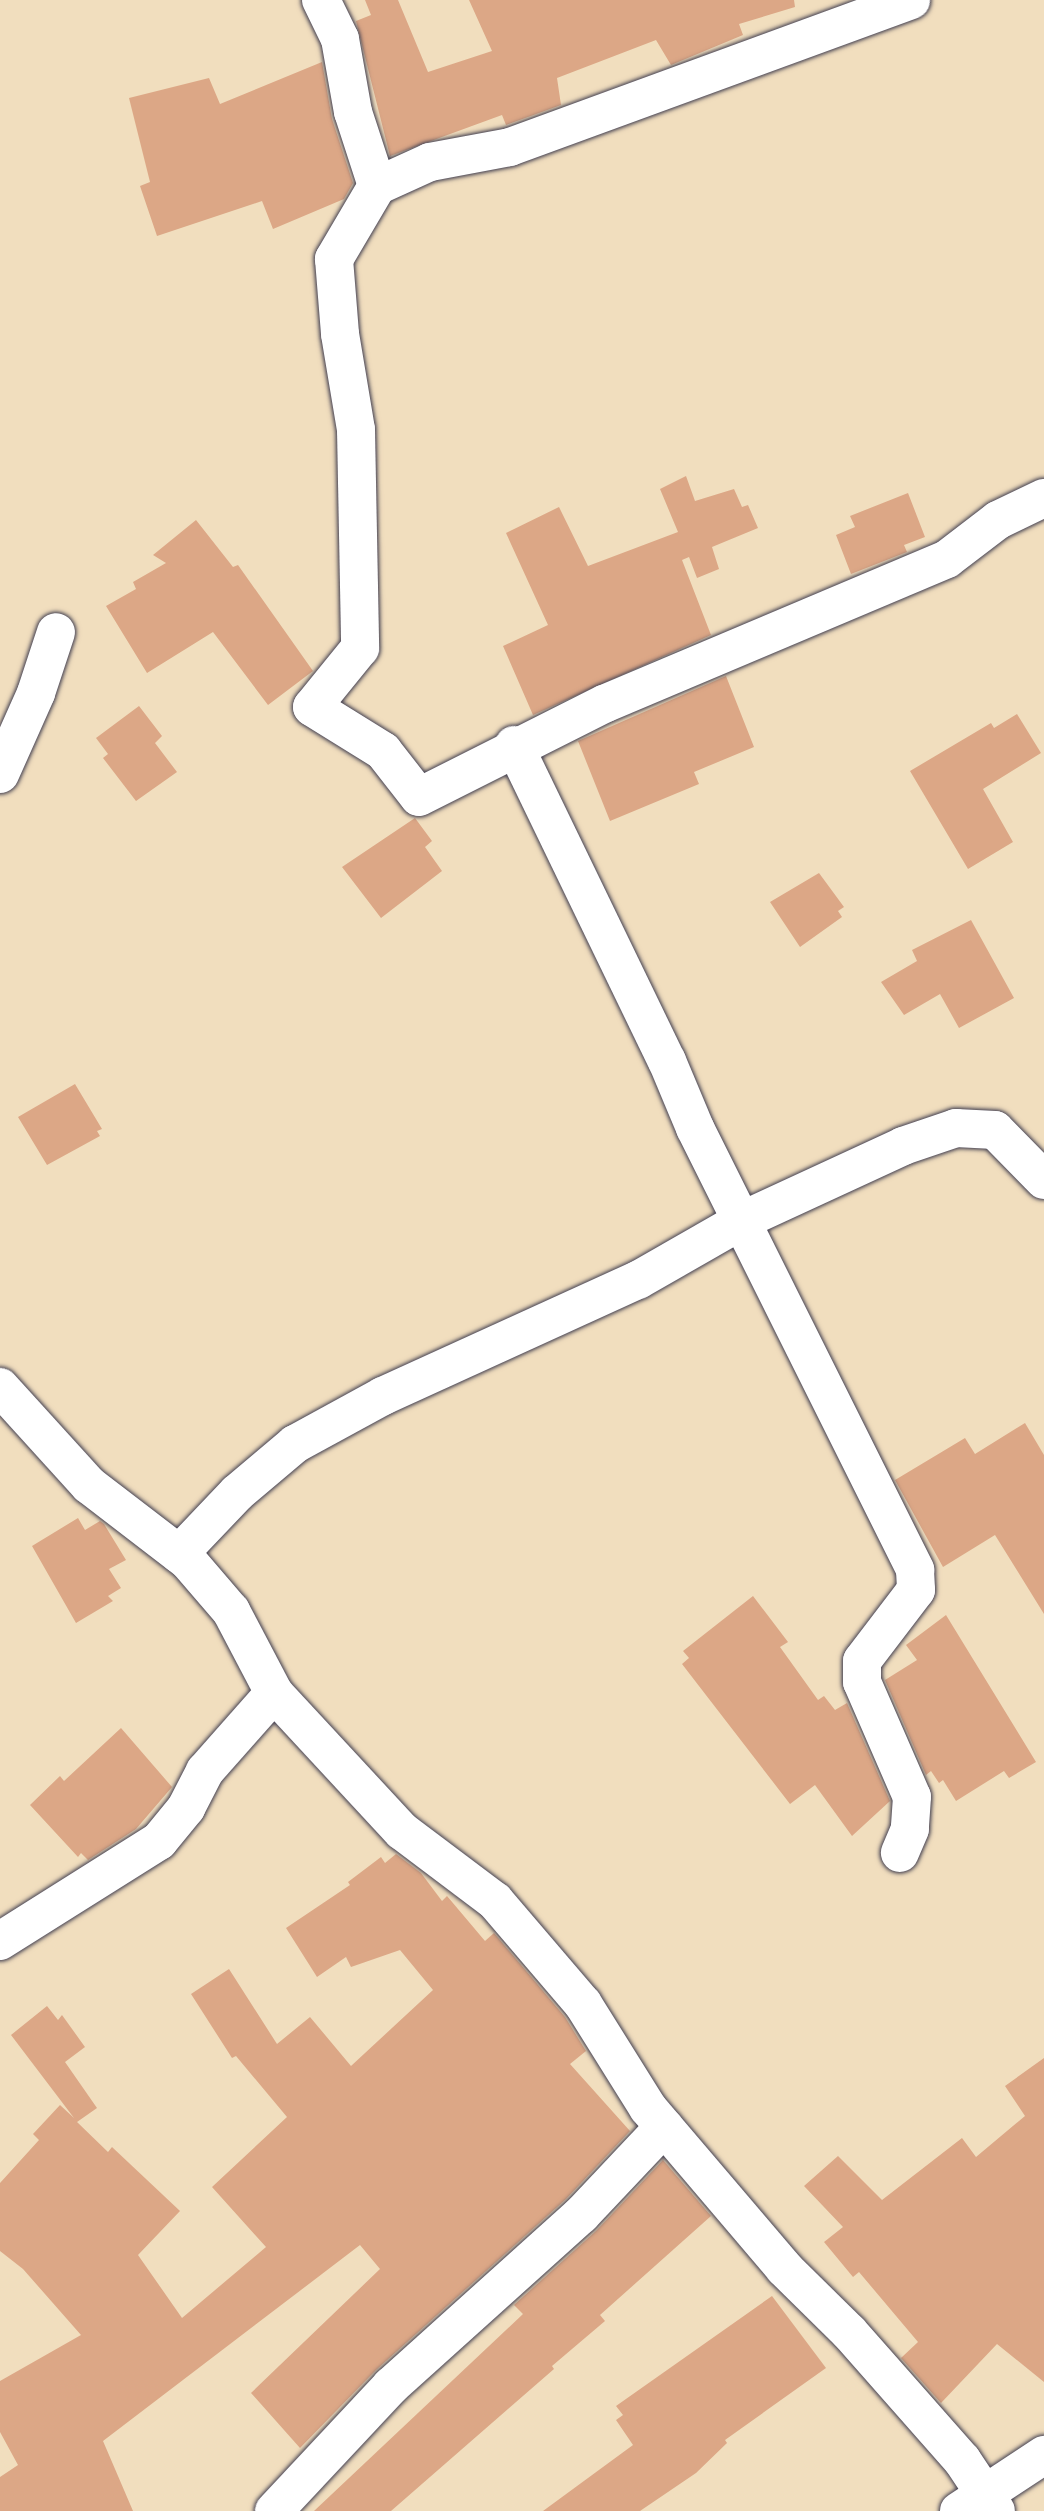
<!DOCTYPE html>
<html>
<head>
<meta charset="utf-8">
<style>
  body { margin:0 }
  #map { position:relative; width:1044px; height:2511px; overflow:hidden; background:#f1debe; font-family:"IM FELL DW Pica",serif }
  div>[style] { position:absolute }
  .building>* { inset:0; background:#dca786 }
  .roads { filter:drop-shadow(0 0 2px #413e4f) drop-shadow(0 0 2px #413e4f) }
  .minor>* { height:38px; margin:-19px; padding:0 19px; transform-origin:19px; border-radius:19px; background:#fff }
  span { translate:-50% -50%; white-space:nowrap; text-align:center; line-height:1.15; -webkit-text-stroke:7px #fdfcf7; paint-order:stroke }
</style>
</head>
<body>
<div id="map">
  <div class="building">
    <div style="clip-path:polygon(365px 0,398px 0,428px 72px,492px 51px,469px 0,794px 0,795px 7px,739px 24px,743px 35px,671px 65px,656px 40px,557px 78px,561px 105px,506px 125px,502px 115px,390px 156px,356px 21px,371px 15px)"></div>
    <div style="clip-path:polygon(322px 62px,332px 119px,353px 183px,344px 199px,273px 229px,262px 201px,157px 236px,140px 186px,150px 182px,129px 98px,209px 78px,220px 104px)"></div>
    <div style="clip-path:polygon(686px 476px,695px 501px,734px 489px,742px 507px,748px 505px,758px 528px,712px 547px,719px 569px,697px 578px,689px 557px,682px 560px,711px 635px,533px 715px,503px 646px,548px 625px,506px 533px,559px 507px,588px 566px,678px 532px,660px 489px)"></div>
    <div style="clip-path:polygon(908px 493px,925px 537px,904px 545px,907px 552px,851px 574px,836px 535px,855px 527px,850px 516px)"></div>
    <div style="clip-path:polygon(196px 520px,233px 567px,238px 565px,313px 671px,268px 705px,213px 632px,147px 673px,106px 606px,136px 589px,133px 582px,166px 563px,153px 555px)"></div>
    <div style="clip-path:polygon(726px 676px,754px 747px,694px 772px,699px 784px,610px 821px,578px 741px)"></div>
    <div style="clip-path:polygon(139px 706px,162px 736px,155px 743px,177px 772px,136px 801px,103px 758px,108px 754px,96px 738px)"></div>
    <div style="clip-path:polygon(1017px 714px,1041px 753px,983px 789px,1013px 842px,968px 869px,910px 771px,991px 723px,994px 728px)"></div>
    <div style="clip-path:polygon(415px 818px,432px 841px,425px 847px,442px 871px,381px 918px,342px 867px)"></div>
    <div style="clip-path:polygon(819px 873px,844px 907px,838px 911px,842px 917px,800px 947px,770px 902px)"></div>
    <div style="clip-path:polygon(971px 920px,1014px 998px,959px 1028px,940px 994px,904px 1015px,881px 982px,917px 961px,912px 950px)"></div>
    <div style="clip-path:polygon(75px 1084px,102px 1129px,97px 1131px,100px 1136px,47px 1165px,18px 1117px)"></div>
    <div style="clip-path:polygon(1025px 1423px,1044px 1455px,1044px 1614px,995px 1535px,943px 1567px,895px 1480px,965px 1438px,975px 1454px)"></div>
    <div style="clip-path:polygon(78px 1518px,85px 1530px,100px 1521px,104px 1524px,126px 1560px,109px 1569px,121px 1588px,108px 1596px,113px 1601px,76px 1623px,32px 1546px)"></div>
    <div style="clip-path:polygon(753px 1596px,788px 1642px,780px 1647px,818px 1700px,824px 1696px,835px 1710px,847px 1703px,890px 1801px,852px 1836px,815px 1785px,790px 1804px,682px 1664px,689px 1658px,683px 1651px)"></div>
    <div style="clip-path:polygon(946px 1615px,1036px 1762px,1009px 1778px,1004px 1771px,956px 1801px,943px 1780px,939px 1783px,931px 1771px,926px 1775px,885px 1680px,917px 1660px,906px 1645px)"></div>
    <div style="clip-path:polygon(121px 1728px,172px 1787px,136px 1829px,88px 1860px,81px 1853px,78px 1857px,30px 1805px,60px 1776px,64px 1781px)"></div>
    <div style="clip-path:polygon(396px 1854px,421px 1873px,442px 1901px,447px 1896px,485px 1941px,494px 1933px,565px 2017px,586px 2051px,570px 2064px,630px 2131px,566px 2199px,376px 2370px,300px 2448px,251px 2393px,380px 2269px,360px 2245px,103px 2441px,133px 2511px,0 2511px,0 2477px,18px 2465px,0 2432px,0 2381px,81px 2335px,23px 2269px,0 2251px,0 2183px,39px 2140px,33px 2134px,60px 2105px,74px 2118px,11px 2035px,47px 2006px,58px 2020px,62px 2015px,85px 2047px,65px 2062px,97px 2108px,77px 2122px,108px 2152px,112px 2147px,180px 2211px,138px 2255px,182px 2318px,266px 2247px,212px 2187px,287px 2117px,236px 2056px,232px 2058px,191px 1994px,229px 1969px,277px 2044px,310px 2017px,351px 2066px,433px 1990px,400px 1950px,351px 1967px,346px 1957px,317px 1977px,286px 1928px,350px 1885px,348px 1882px,381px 1857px,385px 1863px)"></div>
    <div style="clip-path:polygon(1044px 2058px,1044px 2382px,997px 2344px,941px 2403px,901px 2358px,918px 2342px,859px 2272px,853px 2277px,824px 2242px,843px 2227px,804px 2186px,838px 2156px,882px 2200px,962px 2138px,976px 2157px,1025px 2116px,1005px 2086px)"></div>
    <div style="clip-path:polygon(663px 2160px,711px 2216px,600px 2315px,605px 2321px,552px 2366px,554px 2369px,391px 2511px,314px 2511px,523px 2314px,514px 2305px,596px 2231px)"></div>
    <div style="clip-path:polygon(772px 2296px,826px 2368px,725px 2440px,727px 2443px,696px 2473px,640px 2511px,543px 2511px,633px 2445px,616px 2420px,623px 2415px,616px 2406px)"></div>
  </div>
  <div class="roads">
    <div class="minor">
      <div style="left:321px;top:0;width:43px;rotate:64deg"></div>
      <div style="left:340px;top:39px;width:74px;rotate:79.9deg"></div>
      <div style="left:353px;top:112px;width:78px;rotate:72deg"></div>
      <div style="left:377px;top:186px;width:85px;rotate:120.5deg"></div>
      <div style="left:334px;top:259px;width:75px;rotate:85.4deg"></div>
      <div style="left:340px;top:334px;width:97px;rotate:80.5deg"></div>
      <div style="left:356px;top:430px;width:218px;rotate:88.9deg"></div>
      <div style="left:360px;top:648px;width:76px;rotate:129.1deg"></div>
      <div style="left:312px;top:707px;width:84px;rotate:31.8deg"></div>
      <div style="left:383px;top:751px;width:58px;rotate:52deg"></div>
      <div style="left:419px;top:797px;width:209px;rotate:-26.7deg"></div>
      <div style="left:606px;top:703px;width:370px;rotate:-22.9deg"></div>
      <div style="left:947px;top:559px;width:64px;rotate:-37.4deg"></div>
      <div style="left:998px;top:520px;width:51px;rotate:-25.6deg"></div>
      <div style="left:377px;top:186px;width:58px;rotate:-24.4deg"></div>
      <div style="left:430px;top:162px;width:81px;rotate:-10.6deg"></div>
      <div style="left:510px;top:147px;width:427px;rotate:-20.1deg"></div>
      <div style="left:514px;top:745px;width:351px;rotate:64.2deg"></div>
      <div style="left:667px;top:1061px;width:73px;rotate:67.3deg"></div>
      <div style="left:695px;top:1128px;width:494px;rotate:63.5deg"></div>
      <div style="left:915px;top:1570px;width:20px;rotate:87deg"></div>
      <div style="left:916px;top:1590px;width:89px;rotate:127.3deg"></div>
      <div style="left:862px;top:1661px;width:21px;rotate:90deg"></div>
      <div style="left:862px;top:1682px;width:125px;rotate:66.5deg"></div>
      <div style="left:912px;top:1797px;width:32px;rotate:94deg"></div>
      <div style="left:910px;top:1829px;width:26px;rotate:113deg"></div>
      <div style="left:0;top:774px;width:89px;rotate:-66deg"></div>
      <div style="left:36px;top:693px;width:64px;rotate:-71.8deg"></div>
      <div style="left:0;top:1387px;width:132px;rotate:47.8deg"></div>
      <div style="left:89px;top:1485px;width:125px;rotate:37.5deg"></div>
      <div style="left:188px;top:1561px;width:66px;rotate:49.3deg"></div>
      <div style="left:231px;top:1611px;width:93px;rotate:62.3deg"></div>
      <div style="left:274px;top:1693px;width:188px;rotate:47.2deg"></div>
      <div style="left:402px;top:1831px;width:116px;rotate:37deg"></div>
      <div style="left:495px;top:1901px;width:135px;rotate:49.5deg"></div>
      <div style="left:583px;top:2004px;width:123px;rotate:58deg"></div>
      <div style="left:648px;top:2108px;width:210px;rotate:49.6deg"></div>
      <div style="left:784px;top:2268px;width:91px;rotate:44.6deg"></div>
      <div style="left:849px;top:2332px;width:171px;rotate:48.6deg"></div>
      <div style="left:962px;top:2460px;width:61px;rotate:56.3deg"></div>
      <div style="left:179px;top:1554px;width:84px;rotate:-46.4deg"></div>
      <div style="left:237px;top:1493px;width:76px;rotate:-40.2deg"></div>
      <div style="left:295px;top:1444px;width:100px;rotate:-28.6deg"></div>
      <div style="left:383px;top:1396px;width:280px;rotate:-24.5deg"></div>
      <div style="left:638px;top:1280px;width:119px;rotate:-29.8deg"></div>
      <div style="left:741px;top:1221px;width:179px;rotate:-24.8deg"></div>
      <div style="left:903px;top:1146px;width:56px;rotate:-18.8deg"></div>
      <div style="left:956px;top:1128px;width:39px;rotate:3deg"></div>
      <div style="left:995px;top:1130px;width:70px;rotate:45.6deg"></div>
      <div style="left:0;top:1941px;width:188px;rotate:-32.2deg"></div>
      <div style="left:159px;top:1841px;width:43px;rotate:-50.7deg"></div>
      <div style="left:186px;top:1808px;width:42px;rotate:-62.8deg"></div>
      <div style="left:205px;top:1771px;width:104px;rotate:-48.5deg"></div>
      <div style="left:274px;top:2511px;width:171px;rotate:-46.9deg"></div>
      <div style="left:391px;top:2386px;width:256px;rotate:-42deg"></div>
      <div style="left:581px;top:2215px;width:121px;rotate:-46.7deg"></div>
      <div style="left:959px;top:2511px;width:102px;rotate:-33.4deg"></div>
    </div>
  </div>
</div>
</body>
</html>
